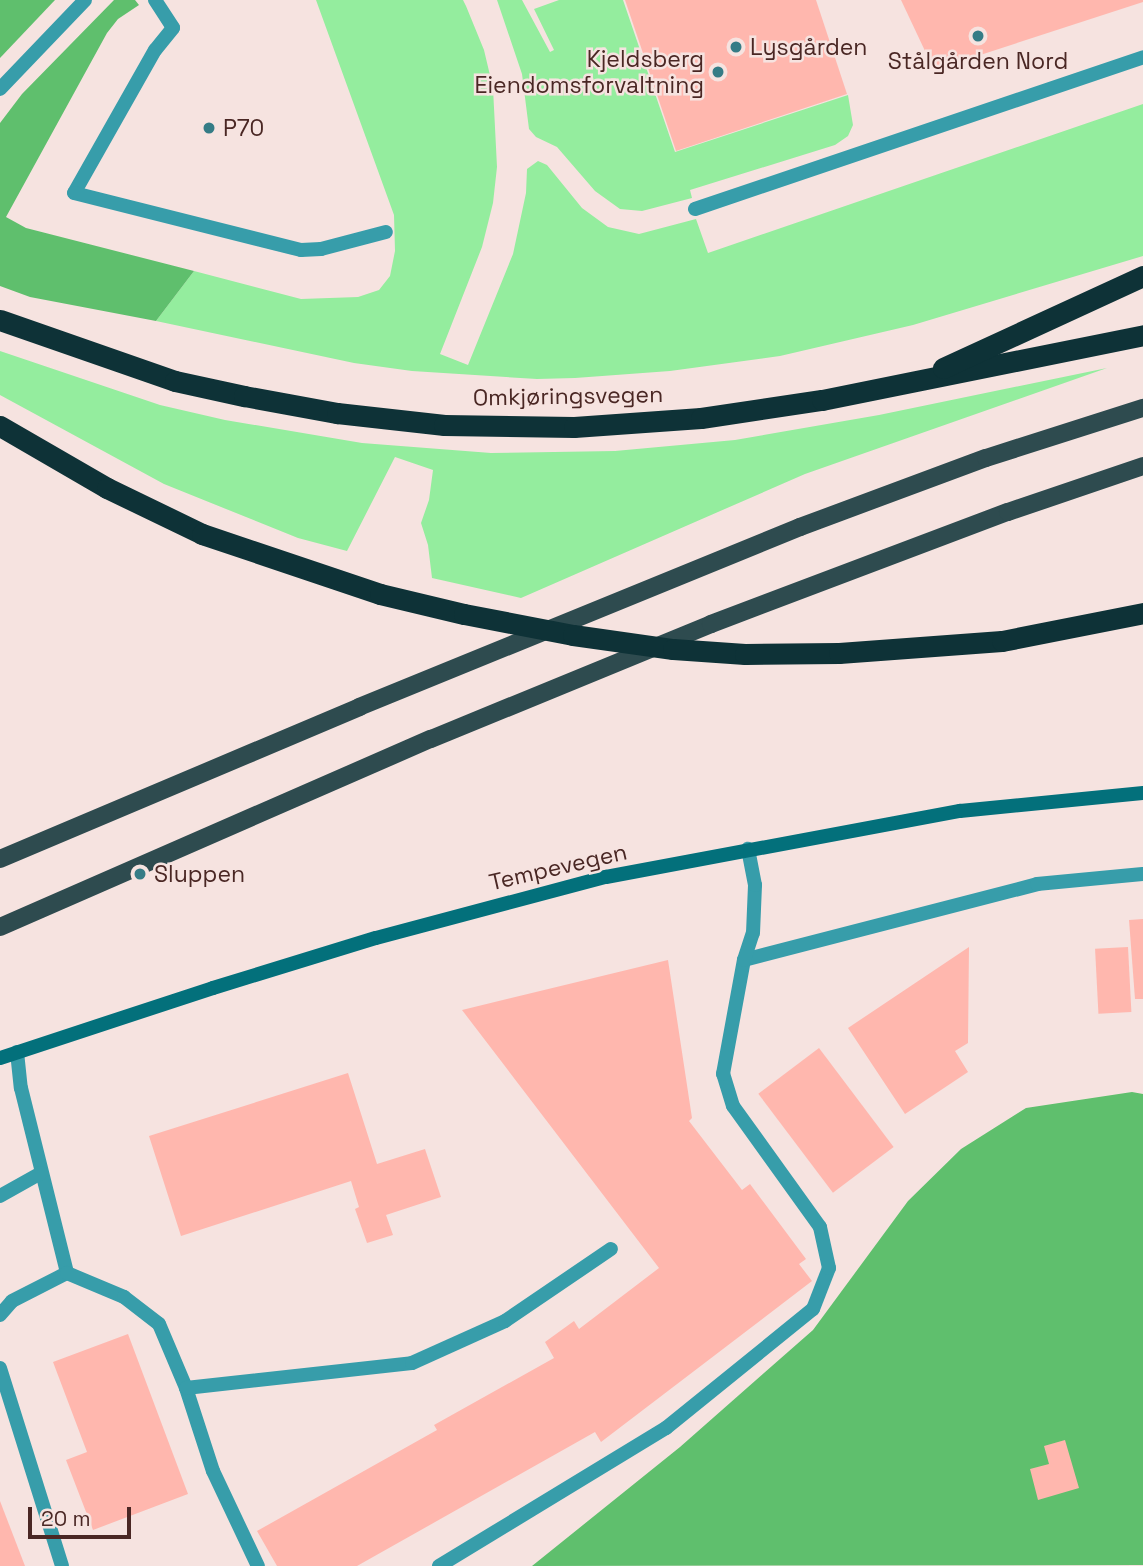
<!DOCTYPE html>
<html>
<head>
<meta charset="utf-8">
<style>
  body { margin:0 }
  #map { position:relative; width:1143px; height:1566px; overflow:hidden; background:#f6e3e0; font-family:"Space Grotesk",sans-serif }
  div>[style] { position:absolute }
  .green>* { inset:0; background:#94ed9e }
  .forest>* { inset:0; background:#5fbf6d }
  .building>* { inset:0; background:#ffb7ae; transform-origin:0 0 }
  .lane>* { height:14px; margin:-7px; padding:0 7px; transform-origin:7px; border-radius:7px; background:#379daa }
  .street>* { height:14px; margin:-7px; padding:0 7px; transform-origin:7px; border-radius:7px; background:#379daa }
  .secondary>* { height:14px; margin:-7px; padding:0 7px; transform-origin:7px; border-radius:7px; background:#03707b }
  .primary>* { height:18px; margin:-9px; padding:0 9px; transform-origin:9px; border-radius:9px; background:#2e4b4f }
  .highway>* { height:21px; margin:-10.5px; padding:0 10.5px; transform-origin:10.5px; border-radius:10.5px; background:#0e3237 }
  .dots>* { width:19px; height:19px; translate:-50% -50%; box-sizing:border-box; border:4px solid #f6e3e0; border-radius:50% }
  span { translate:-50% -50%; white-space:nowrap; text-align:center; line-height:1.15; -webkit-text-stroke:5px #f6e3e0; paint-order:stroke }
  .poi-label { font-size:23px; color:#4a2724 }
  .left { translate:0 -50%; text-align:left }
  .right { translate:-100% -50%; text-align:right }
  .street-label { font-size:23px; color:#4a2724 }
  .scale { position:absolute; left:28px; top:1507px; width:103px; height:32px; box-sizing:border-box; border:4px solid #4a2724; border-top:0; padding-left:9px; font-size:21px; line-height:24px; white-space:nowrap; color:#4a2724; -webkit-text-stroke:5px #f6e3e0; paint-order:stroke }
</style>
</head>
<body>
<div id="map">
  <div class="green">
    <div style="clip-path:polygon(316px 0,463px 0,466px 6px,484px 50px,493px 88px,497px 167px,493px 203px,482px 247px,440px 354px,468px 365px,513px 254px,526px 193px,527px 169px,538px 161px,547px 165px,582px 208px,608px 227px,639px 234px,696px 219px,708px 253px,1143px 104px,1143px 256px,913px 325px,780px 356px,670px 371px,575px 378px,537px 379px,412px 371px,354px 363px,156px 321px,194px 271px,301px 299px,358px 297px,379px 290px,390px 276px,395px 251px,394px 215px)"></div>
    <div style="clip-path:polygon(497px 0,522px 0,550px 52px,554px 50px,534px 9px,559px 0,623px 0,675px 152px,848px 95px,853px 125px,848px 136px,835px 145px,690px 190px,692px 198px,642px 211px,620px 209px,595px 191px,557px 147px,536px 137px,529px 129px,522px 74px)"></div>
    <div style="clip-path:polygon(0 351px,160px 405px,225px 420px,362px 443px,491px 453px,615px 451px,735px 440px,879px 415px,1107px 368px,805px 474px,521px 598px,432px 578px,428px 545px,421px 523px,429px 500px,433px 470px,395px 457px,347px 551px,298px 538px,164px 484px,0 395px)"></div>
  </div>
  <div class="forest">
    <div style="clip-path:polygon(0 0,55px 0,0 58px)"></div>
    <div style="clip-path:polygon(114px 0,135px 0,139px 5px,118px 19px,107px 33px,6px 217px,26px 228px,194px 271px,156px 321px,30px 297px,0 286px,0 123px,22px 94px)"></div>
    <div style="clip-path:polygon(1132px 1092px,1143px 1094px,1143px 1565px,532px 1566px,680px 1447px,813px 1330px,908px 1201px,961px 1149px,1026px 1108px)"></div>
  </div>
  <div class="building">
    <div style="clip-path:polygon(625px 0,816px 0,847px 94px,676px 151px)"></div>
    <div style="clip-path:polygon(901px 0,1143px 0,1143px 2px,934px 70px)"></div>
    <div style="clip-path:polygon(1143px 919px,1143px 999px,1135px 999px,1129px 920px)"></div>
    <div style="clip-path:polygon(969px 947px,968px 1043px,955px 1051px,968px 1072px,905px 1114px,848px 1028px)"></div>
    <div style="left:1128px;top:947px;width:65px;height:33px;rotate:87deg"></div>
    <div style="clip-path:polygon(668px 960px,692px 1118px,689px 1121px,742px 1190px,750px 1184px,806px 1259px,799px 1264px,812px 1281px,601px 1442px,595px 1432px,357px 1566px,277px 1566px,257px 1531px,437px 1430px,434px 1425px,554px 1358px,545px 1342px,574px 1321px,579px 1329px,659px 1268px,462px 1010px)"></div>
    <div style="left:819px;top:1048px;width:124px;height:76px;rotate:53deg"></div>
    <div style="clip-path:polygon(348px 1073px,377px 1164px,425px 1149px,441px 1197px,386px 1215px,393px 1235px,367px 1243px,355px 1209px,359px 1207px,351px 1181px,181px 1236px,149px 1136px)"></div>
    <div style="clip-path:polygon(128px 1334px,188px 1494px,93px 1530px,66px 1460px,87px 1452px,53px 1362px)"></div>
    <div style="clip-path:polygon(1065px 1440px,1079px 1488px,1038px 1500px,1030px 1469px,1049px 1464px,1044px 1446px)"></div>
    <div style="clip-path:polygon(0 1501px,25px 1566px,0 1566px)"></div>
  </div>
  <div class="lane">
    <div style="left:155px;top:0;width:33px;rotate:57deg"></div>
    <div style="left:173px;top:28px;width:28px;rotate:129deg"></div>
    <div style="left:155px;top:50px;width:164px;rotate:119.5deg"></div>
    <div style="left:74px;top:193px;width:234px;rotate:14.1deg"></div>
    <div style="left:301px;top:250px;width:20px;rotate:-3deg"></div>
    <div style="left:321px;top:249px;width:67px;rotate:-14.7deg"></div>
    <div style="left:695px;top:209px;width:473px;rotate:-18.7deg"></div>
    <div style="left:744px;top:960px;width:303px;rotate:-14.5deg"></div>
    <div style="left:1037px;top:884px;width:106px;rotate:-5.4deg"></div>
    <div style="left:17px;top:1052px;width:36px;rotate:84deg"></div>
    <div style="left:21px;top:1088px;width:191px;rotate:76deg"></div>
    <div style="left:0;top:1196px;width:47px;rotate:-29.3deg"></div>
    <div style="left:0;top:1315px;width:18px;rotate:-49deg"></div>
    <div style="left:12px;top:1301px;width:62px;rotate:-27deg"></div>
    <div style="left:67px;top:1273px;width:62px;rotate:22.8deg"></div>
    <div style="left:124px;top:1297px;width:44px;rotate:37.6deg"></div>
    <div style="left:159px;top:1324px;width:69px;rotate:67.1deg"></div>
    <div style="left:186px;top:1388px;width:87px;rotate:72deg"></div>
    <div style="left:213px;top:1471px;width:105px;rotate:64.7deg"></div>
    <div style="left:0;top:1368px;width:207px;rotate:72.6deg"></div>
    <div style="left:186px;top:1388px;width:227px;rotate:-6.3deg"></div>
    <div style="left:412px;top:1363px;width:102px;rotate:-24.3deg"></div>
    <div style="left:505px;top:1321px;width:128px;rotate:-34.2deg"></div>
    <div style="left:439px;top:1566px;width:266px;rotate:-31.3deg"></div>
    <div style="left:666px;top:1428px;width:189px;rotate:-39deg"></div>
    <div style="left:813px;top:1309px;width:44px;rotate:-68.7deg"></div>
    <div style="left:829px;top:1268px;width:42px;rotate:-102.4deg"></div>
    <div style="left:820px;top:1227px;width:149px;rotate:-125.7deg"></div>
    <div style="left:733px;top:1106px;width:34px;rotate:-107deg"></div>
    <div style="left:723px;top:1074px;width:116px;rotate:-79.6deg"></div>
    <div style="left:744px;top:960px;width:28px;rotate:-72deg"></div>
    <div style="left:753px;top:933px;width:48px;rotate:-87.6deg"></div>
    <div style="left:755px;top:885px;width:37px;rotate:-101deg"></div>
  </div>
  <div class="street">
    <div style="left:0;top:89px;width:123px;rotate:-46.3deg"></div>
  </div>
  <div class="secondary">
    <div style="left:0;top:1058px;width:224px;rotate:-18.2deg"></div>
    <div style="left:213px;top:988px;width:170px;rotate:-17.1deg"></div>
    <div style="left:376px;top:938px;width:238px;rotate:-14.9deg"></div>
    <div style="left:606px;top:877px;width:360px;rotate:-10.6deg"></div>
    <div style="left:960px;top:811px;width:184px;rotate:-5.6deg"></div>
  </div>
  <div class="primary">
    <div style="left:0;top:859px;width:390px;rotate:-22.9deg"></div>
    <div style="left:359px;top:707px;width:476px;rotate:-22.2deg"></div>
    <div style="left:800px;top:527px;width:198px;rotate:-20.4deg"></div>
    <div style="left:986px;top:458px;width:165px;rotate:-17.7deg"></div>
    <div style="left:0;top:927px;width:470px;rotate:-23.6deg"></div>
    <div style="left:431px;top:739px;width:303px;rotate:-22.3deg"></div>
    <div style="left:711px;top:624px;width:317px;rotate:-20.7deg"></div>
    <div style="left:1008px;top:512px;width:143px;rotate:-18.8deg"></div>
  </div>
  <div class="highway">
    <div style="left:0;top:320px;width:185px;rotate:19.2deg"></div>
    <div style="left:175px;top:381px;width:71px;rotate:12.3deg"></div>
    <div style="left:244px;top:396px;width:95px;rotate:10.4deg"></div>
    <div style="left:337px;top:413px;width:108px;rotate:6.4deg"></div>
    <div style="left:444px;top:425px;width:130px;rotate:0.9deg"></div>
    <div style="left:574px;top:427px;width:127px;rotate:-4.1deg"></div>
    <div style="left:701px;top:418px;width:122px;rotate:-8.5deg"></div>
    <div style="left:822px;top:400px;width:328px;rotate:-11.4deg"></div>
    <div style="left:943px;top:368px;width:220px;rotate:-24.7deg"></div>
    <div style="left:0;top:426px;width:124px;rotate:30.1deg"></div>
    <div style="left:107px;top:488px;width:106px;rotate:25.8deg"></div>
    <div style="left:202px;top:534px;width:188px;rotate:18.6deg"></div>
    <div style="left:380px;top:594px;width:86px;rotate:13.4deg"></div>
    <div style="left:464px;top:614px;width:111px;rotate:10.9deg"></div>
    <div style="left:573px;top:635px;width:101px;rotate:8deg"></div>
    <div style="left:673px;top:649px;width:72px;rotate:4deg"></div>
    <div style="left:745px;top:654px;width:94px;rotate:-0.6deg"></div>
    <div style="left:839px;top:653px;width:163px;rotate:-4.2deg"></div>
    <div style="left:1002px;top:641px;width:144px;rotate:-11.2deg"></div>
  </div>
  <div class="dots">
    <div style="left:978px;top:36px;background:#357c86"></div>
    <div style="left:736px;top:47px;background:#357c86"></div>
    <div style="left:718px;top:72px;background:#357c86"></div>
    <div style="left:209px;top:128px;background:#357c86"></div>
    <div style="left:140px;top:874px;background:#357c86"></div>
  </div>
  <div class="poi-label">
    <span class="left" style="left:750px;top:47px">Lysgården</span>
    <span class="right" style="left:704px;top:72px">Kjeldsberg<br>Eiendomsforvaltning</span>
    <span style="left:978px;top:61px">Stålgården Nord</span>
    <span class="left" style="left:223px;top:128px">P70</span>
    <span class="left" style="left:154px;top:874px">Sluppen</span>
  </div>
  <div class="street-label">
    <span style="left:568px;top:396px;rotate:-1deg">Omkjøringsvegen</span>
    <span style="left:558px;top:867px;rotate:-13deg">Tempevegen</span>
  </div>
  <div class="scale">20 m</div>
</div>
</body>
</html>
